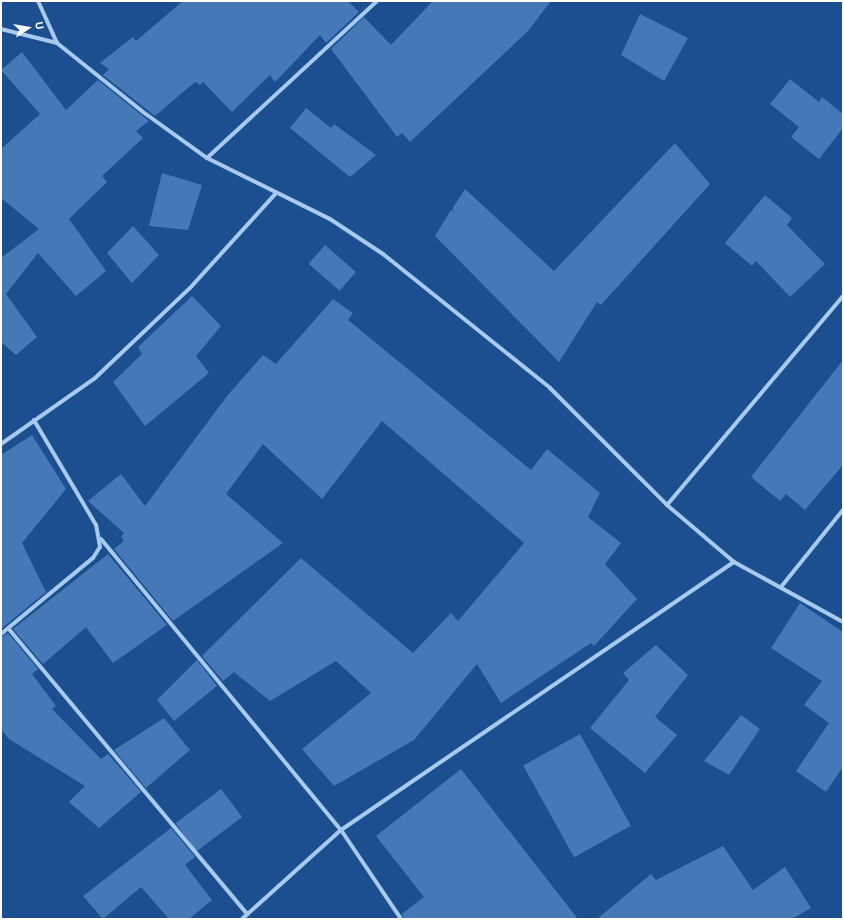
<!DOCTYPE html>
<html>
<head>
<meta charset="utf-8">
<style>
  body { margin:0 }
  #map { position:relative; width:844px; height:920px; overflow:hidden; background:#1b4f8f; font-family:Ubuntu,sans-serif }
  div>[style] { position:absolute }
  .building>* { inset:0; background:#4478b7; transform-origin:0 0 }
  .street>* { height:4px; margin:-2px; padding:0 2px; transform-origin:2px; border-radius:2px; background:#a9c9ee }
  span { translate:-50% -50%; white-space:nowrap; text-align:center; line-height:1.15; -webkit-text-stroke:3.5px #1b4f8f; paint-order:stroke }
  .frame { position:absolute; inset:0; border:2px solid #fff; pointer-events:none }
  .north { position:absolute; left:8px; top:8px; width:40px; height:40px; -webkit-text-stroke:3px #1b4f8f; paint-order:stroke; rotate:78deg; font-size:11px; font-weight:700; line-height:16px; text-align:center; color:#fff }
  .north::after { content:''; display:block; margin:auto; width:14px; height:18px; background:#fff; clip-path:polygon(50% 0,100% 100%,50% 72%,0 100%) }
</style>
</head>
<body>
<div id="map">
  <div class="building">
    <div style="clip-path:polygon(183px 1px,348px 1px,359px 12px,326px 43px,320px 35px,275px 82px,270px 75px,232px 112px,203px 82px,200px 85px,195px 82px,155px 116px,103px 75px,109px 69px,100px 63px,133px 37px,136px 41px)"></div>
    <div style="clip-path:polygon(433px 1px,551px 1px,528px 31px,410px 142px,402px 133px,397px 137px,331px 49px,364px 17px,391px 45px)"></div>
    <div style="clip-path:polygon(640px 14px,688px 38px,664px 81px,621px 55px)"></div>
    <div style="clip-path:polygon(22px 52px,66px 110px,98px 80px,149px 121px,136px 131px,143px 138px,102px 176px,107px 182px,69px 219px,106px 271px,76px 296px,38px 253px,6px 294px,37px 337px,16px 355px,1px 342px,1px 258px,39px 229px,1px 198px,1px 149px,40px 114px,1px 70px)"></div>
    <div style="clip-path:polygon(790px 79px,819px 102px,822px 97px,843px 114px,843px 128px,819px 159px,791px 137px,799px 127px,770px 104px)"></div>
    <div style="clip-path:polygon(306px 108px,331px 128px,334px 124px,376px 155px,350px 177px,290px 128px)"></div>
    <div style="clip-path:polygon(675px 143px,710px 184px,601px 305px,597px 302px,559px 362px,435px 236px,451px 210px,455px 213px,452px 209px,465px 189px,554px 271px)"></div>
    <div style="clip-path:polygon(162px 173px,202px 185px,188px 230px,149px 226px)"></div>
    <div style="clip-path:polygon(765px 195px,792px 218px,787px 225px,825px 264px,790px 297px,756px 261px,752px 266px,725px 243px)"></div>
    <div style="clip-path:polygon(133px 226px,159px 255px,132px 283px,107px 253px)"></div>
    <div style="left:325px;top:245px;width:41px;height:25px;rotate:41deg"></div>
    <div style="clip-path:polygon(192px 296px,221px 326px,196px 356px,209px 373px,145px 426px,113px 382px,142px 354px,138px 347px)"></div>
    <div style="clip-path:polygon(333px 299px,353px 313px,348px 320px,531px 470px,547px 449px,600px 493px,588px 517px,621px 543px,605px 564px,637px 599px,594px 646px,591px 643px,501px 703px,477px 664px,414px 740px,334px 786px,302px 749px,371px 693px,336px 661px,270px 701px,234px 672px,223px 681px,202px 656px,301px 558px,413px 653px,451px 613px,458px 621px,524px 543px,382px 421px,322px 499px,263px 444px,226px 494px,283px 543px,173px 621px,114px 549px,124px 541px,121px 537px,124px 533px,88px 501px,121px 474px,145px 506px,227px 396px,263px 355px,276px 364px)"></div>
    <div style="clip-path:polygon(843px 360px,843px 465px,805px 510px,786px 494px,780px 501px,751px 477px)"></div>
    <div style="clip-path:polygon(32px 435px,66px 489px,22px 543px,46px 592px,1px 629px,1px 455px)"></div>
    <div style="clip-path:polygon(108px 554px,167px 625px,113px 663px,86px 627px,43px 664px,13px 629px)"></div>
    <div style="clip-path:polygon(800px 603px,843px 632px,843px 767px,826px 792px,796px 771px,829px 723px,804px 705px,822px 681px,771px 648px)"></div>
    <div style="clip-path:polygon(8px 633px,38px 669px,32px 674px,56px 706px,52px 709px,101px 759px,108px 754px,141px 792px,99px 828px,69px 802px,85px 786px,9px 739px,1px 729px,1px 637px)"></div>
    <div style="clip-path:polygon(656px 645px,688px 675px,655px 717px,677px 735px,645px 773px,590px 728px,629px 680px,623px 673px)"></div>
    <div style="clip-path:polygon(197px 660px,217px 686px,174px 721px,157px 700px)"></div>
    <div style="clip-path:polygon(741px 715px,760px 729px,729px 775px,704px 761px)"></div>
    <div style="clip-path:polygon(164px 718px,190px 750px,146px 788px,114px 750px)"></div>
    <div style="left:580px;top:734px;width:105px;height:65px;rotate:61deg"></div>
    <div style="clip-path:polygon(461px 769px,535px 864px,578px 919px,404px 919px,402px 914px,424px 897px,376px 836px)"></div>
    <div style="left:221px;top:789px;width:35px;height:57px;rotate:53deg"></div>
    <div style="clip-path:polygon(171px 828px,195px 857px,185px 865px,212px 900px,189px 919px,169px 919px,141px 887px,103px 919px,83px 896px)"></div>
    <div style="clip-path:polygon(723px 846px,753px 890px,785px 867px,811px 908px,792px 919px,597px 919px,651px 874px,656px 880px)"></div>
  </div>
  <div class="street">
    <div style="left:38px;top:1px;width:46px;rotate:65.7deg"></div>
    <div style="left:57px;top:43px;width:110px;rotate:38.7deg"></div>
    <div style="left:143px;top:112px;width:79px;rotate:35.7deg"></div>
    <div style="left:207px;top:158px;width:137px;rotate:26.4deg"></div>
    <div style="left:330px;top:219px;width:64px;rotate:33.4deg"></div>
    <div style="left:383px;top:254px;width:214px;rotate:38.7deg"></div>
    <div style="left:550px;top:388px;width:165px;rotate:45deg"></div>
    <div style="left:667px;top:505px;width:88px;rotate:40.4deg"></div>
    <div style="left:734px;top:562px;width:124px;rotate:28.8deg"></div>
    <div style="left:1px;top:29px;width:58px;rotate:14deg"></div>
    <div style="left:207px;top:158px;width:231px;rotate:-42.7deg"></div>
    <div style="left:1px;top:444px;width:113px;rotate:-35deg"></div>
    <div style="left:94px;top:379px;width:132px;rotate:-43.5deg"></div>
    <div style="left:190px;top:288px;width:128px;rotate:-47.8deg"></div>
    <div style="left:667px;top:505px;width:273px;rotate:-49.9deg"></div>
    <div style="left:101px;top:539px;width:377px;rotate:50.5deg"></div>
    <div style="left:341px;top:830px;width:107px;rotate:56deg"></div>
    <div style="left:781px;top:587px;width:99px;rotate:-51.2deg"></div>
    <div style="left:8px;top:628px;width:373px;rotate:50.1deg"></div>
    <div style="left:1px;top:634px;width:119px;rotate:-39.6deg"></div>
    <div style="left:93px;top:558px;width:13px;rotate:-58deg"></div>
    <div style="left:100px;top:547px;width:22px;rotate:-100deg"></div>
    <div style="left:96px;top:525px;width:122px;rotate:-120.6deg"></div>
    <div style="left:242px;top:919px;width:133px;rotate:-42deg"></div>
    <div style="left:341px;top:830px;width:476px;rotate:-34.3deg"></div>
  </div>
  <div class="frame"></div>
  <div class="north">U</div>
</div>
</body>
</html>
